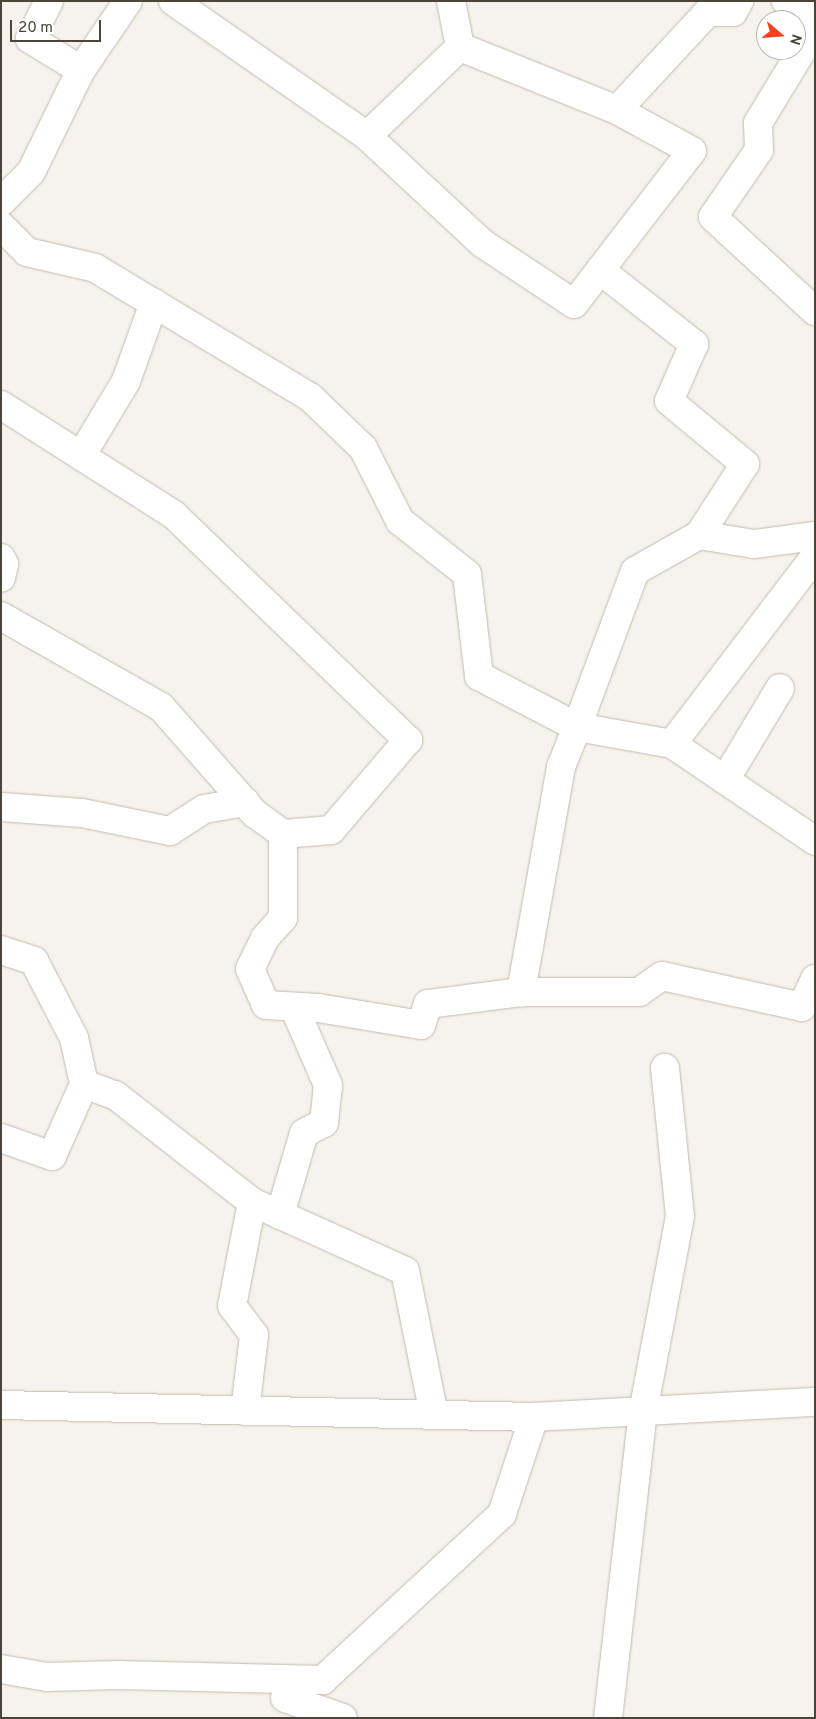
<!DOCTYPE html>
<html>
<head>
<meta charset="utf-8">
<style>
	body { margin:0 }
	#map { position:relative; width:816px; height:1719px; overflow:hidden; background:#f6f3ec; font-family:Overpass,sans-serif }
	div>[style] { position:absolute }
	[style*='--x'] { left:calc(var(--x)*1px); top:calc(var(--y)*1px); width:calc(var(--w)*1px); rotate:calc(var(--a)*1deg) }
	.roads { filter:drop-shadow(0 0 1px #c2bbae) drop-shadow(0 0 1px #c2bbae) }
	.street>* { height:28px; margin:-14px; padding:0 14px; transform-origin:14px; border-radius:14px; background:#fff }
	span { translate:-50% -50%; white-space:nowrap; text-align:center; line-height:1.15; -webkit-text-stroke:4px #fff; paint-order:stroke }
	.frame { position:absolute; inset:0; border:2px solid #4b4439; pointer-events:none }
	.north { position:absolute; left:756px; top:10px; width:50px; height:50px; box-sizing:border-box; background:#fff; border:1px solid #b7b4b0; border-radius:50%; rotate:108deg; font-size:14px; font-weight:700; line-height:20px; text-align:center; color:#4b4439 }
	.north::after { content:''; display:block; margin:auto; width:18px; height:22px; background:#fc3f1d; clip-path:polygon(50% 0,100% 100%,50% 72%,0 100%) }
	.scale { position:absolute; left:10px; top:20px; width:91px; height:22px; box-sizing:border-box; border:2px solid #4b4439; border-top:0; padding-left:6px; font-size:15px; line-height:18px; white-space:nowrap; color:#4b4439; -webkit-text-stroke:4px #fff; paint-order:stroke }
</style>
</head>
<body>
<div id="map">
	<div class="roads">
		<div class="street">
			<div style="--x:173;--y:1;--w:236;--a:34.8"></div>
			<div style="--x:367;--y:136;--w:157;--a:42.9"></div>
			<div style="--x:482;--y:243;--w:110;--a:33.5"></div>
			<div style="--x:574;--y:304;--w:193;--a:-52.4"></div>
			<div style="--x:692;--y:151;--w:85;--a:-151.3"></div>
			<div style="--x:617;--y:110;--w:169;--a:-158.1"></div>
			<div style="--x:460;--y:47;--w:129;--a:136.3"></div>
			<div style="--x:451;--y:1;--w:47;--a:78.9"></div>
			<div style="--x:786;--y:1;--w:35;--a:33"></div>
			<div style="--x:815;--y:29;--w:110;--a:121.2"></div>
			<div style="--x:758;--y:123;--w:27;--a:88"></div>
			<div style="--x:759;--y:150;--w:81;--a:124.5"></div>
			<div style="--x:713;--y:217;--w:139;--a:42.7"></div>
			<div style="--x:81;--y:70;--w:83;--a:-55.7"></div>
			<div style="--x:617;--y:110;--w:134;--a:-47.1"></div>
			<div style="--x:708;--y:12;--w:25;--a:0"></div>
			<div style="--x:733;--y:12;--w:13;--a:-61"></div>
			<div style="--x:1;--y:202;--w:42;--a:-45"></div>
			<div style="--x:31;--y:172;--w:114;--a:-63.9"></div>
			<div style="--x:81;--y:70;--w:60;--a:-148.7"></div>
			<div style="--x:30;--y:39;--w:42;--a:-63.4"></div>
			<div style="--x:1;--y:226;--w:37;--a:45"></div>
			<div style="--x:27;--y:252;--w:70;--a:13.2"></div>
			<div style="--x:95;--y:268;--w:251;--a:31"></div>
			<div style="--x:310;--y:397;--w:74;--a:43.9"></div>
			<div style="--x:363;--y:448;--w:82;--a:63.1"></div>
			<div style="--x:400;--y:521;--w:85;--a:38.3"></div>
			<div style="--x:467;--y:574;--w:103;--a:83.3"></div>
			<div style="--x:479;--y:676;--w:110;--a:27.5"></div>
			<div style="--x:577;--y:727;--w:43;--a:111.8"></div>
			<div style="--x:561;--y:767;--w:229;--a:100.1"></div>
			<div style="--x:521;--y:992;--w:94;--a:172.6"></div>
			<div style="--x:428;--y:1004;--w:22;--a:108"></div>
			<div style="--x:421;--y:1025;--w:104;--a:-170.6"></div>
			<div style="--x:318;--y:1008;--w:52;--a:-176.7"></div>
			<div style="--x:266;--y:1005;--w:39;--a:-114"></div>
			<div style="--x:250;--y:969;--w:34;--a:-64"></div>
			<div style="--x:265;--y:938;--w:27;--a:-48"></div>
			<div style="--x:283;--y:918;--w:84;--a:-90"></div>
			<div style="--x:600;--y:270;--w:120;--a:38.2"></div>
			<div style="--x:694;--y:344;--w:62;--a:113.7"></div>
			<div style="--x:669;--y:401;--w:99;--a:39.7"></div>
			<div style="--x:745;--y:464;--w:85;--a:122.9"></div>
			<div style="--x:1;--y:405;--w:205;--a:32.4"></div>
			<div style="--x:174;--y:515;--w:325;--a:43.9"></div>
			<div style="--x:408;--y:740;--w:118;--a:130.5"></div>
			<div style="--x:331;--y:830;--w:48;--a:175.2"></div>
			<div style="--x:283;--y:834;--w:34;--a:-144"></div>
			<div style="--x:255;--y:814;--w:142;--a:-131.3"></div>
			<div style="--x:161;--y:707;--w:184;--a:-150.4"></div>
			<div style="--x:81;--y:456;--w:87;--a:-59"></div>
			<div style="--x:126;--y:381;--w:83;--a:-70.3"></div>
			<div style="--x:815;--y:536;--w:62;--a:172.5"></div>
			<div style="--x:754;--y:544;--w:56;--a:-170.7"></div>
			<div style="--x:699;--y:535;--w:73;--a:150.6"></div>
			<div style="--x:635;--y:571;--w:166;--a:110.4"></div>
			<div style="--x:577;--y:727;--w:97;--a:10.1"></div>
			<div style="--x:672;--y:744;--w:173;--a:34.1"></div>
			<div style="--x:1;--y:558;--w:7;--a:63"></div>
			<div style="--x:4;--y:564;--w:14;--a:102"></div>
			<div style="--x:672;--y:744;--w:236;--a:-52.7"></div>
			<div style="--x:725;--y:780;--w:107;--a:-59.1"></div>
			<div style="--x:1;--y:807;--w:81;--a:4.2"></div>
			<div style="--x:82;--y:813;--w:90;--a:11.6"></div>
			<div style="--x:170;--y:831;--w:40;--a:-32.9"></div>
			<div style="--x:204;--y:809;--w:42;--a:-9.7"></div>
			<div style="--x:1;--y:950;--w:35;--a:18"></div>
			<div style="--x:34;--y:961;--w:87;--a:62.5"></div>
			<div style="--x:74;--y:1038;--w:47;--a:77.7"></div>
			<div style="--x:84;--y:1084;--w:33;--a:20"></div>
			<div style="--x:115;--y:1095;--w:174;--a:38"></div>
			<div style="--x:252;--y:1202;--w:168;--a:24.3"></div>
			<div style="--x:405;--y:1271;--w:147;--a:78.6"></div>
			<div style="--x:521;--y:992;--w:118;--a:0"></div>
			<div style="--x:639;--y:992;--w:28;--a:-35"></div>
			<div style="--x:662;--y:976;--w:143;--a:12.5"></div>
			<div style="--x:802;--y:1007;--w:31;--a:-65"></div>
			<div style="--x:1;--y:1138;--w:54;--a:19.4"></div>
			<div style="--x:52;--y:1156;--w:79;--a:-66"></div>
			<div style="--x:280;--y:1215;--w:85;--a:-73.7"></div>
			<div style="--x:304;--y:1133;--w:22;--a:-27"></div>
			<div style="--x:324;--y:1123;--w:38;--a:-84"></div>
			<div style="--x:328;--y:1085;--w:85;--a:-113.6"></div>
			<div style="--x:1;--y:1405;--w:533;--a:1.29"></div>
			<div style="--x:534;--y:1417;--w:102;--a:108.3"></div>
			<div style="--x:502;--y:1514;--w:244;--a:137.2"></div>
			<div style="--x:323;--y:1680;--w:205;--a:-178.6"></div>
			<div style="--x:118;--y:1675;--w:71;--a:178.4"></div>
			<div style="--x:47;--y:1677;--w:47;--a:-170.1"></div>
			<div style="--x:245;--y:1411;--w:77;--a:-83.2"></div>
			<div style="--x:254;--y:1335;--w:36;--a:-127"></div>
			<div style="--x:232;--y:1306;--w:106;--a:-79.1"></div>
			<div style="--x:534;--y:1417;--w:281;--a:-3.1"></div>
			<div style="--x:285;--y:1698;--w:61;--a:19"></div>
			<div style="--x:608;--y:1718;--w:308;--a:-83.5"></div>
			<div style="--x:643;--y:1412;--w:199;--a:-79.3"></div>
			<div style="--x:680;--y:1216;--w:149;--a:-95.8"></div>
		</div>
	</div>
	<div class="frame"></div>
	<div class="north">N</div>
	<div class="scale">20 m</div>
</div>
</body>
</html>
